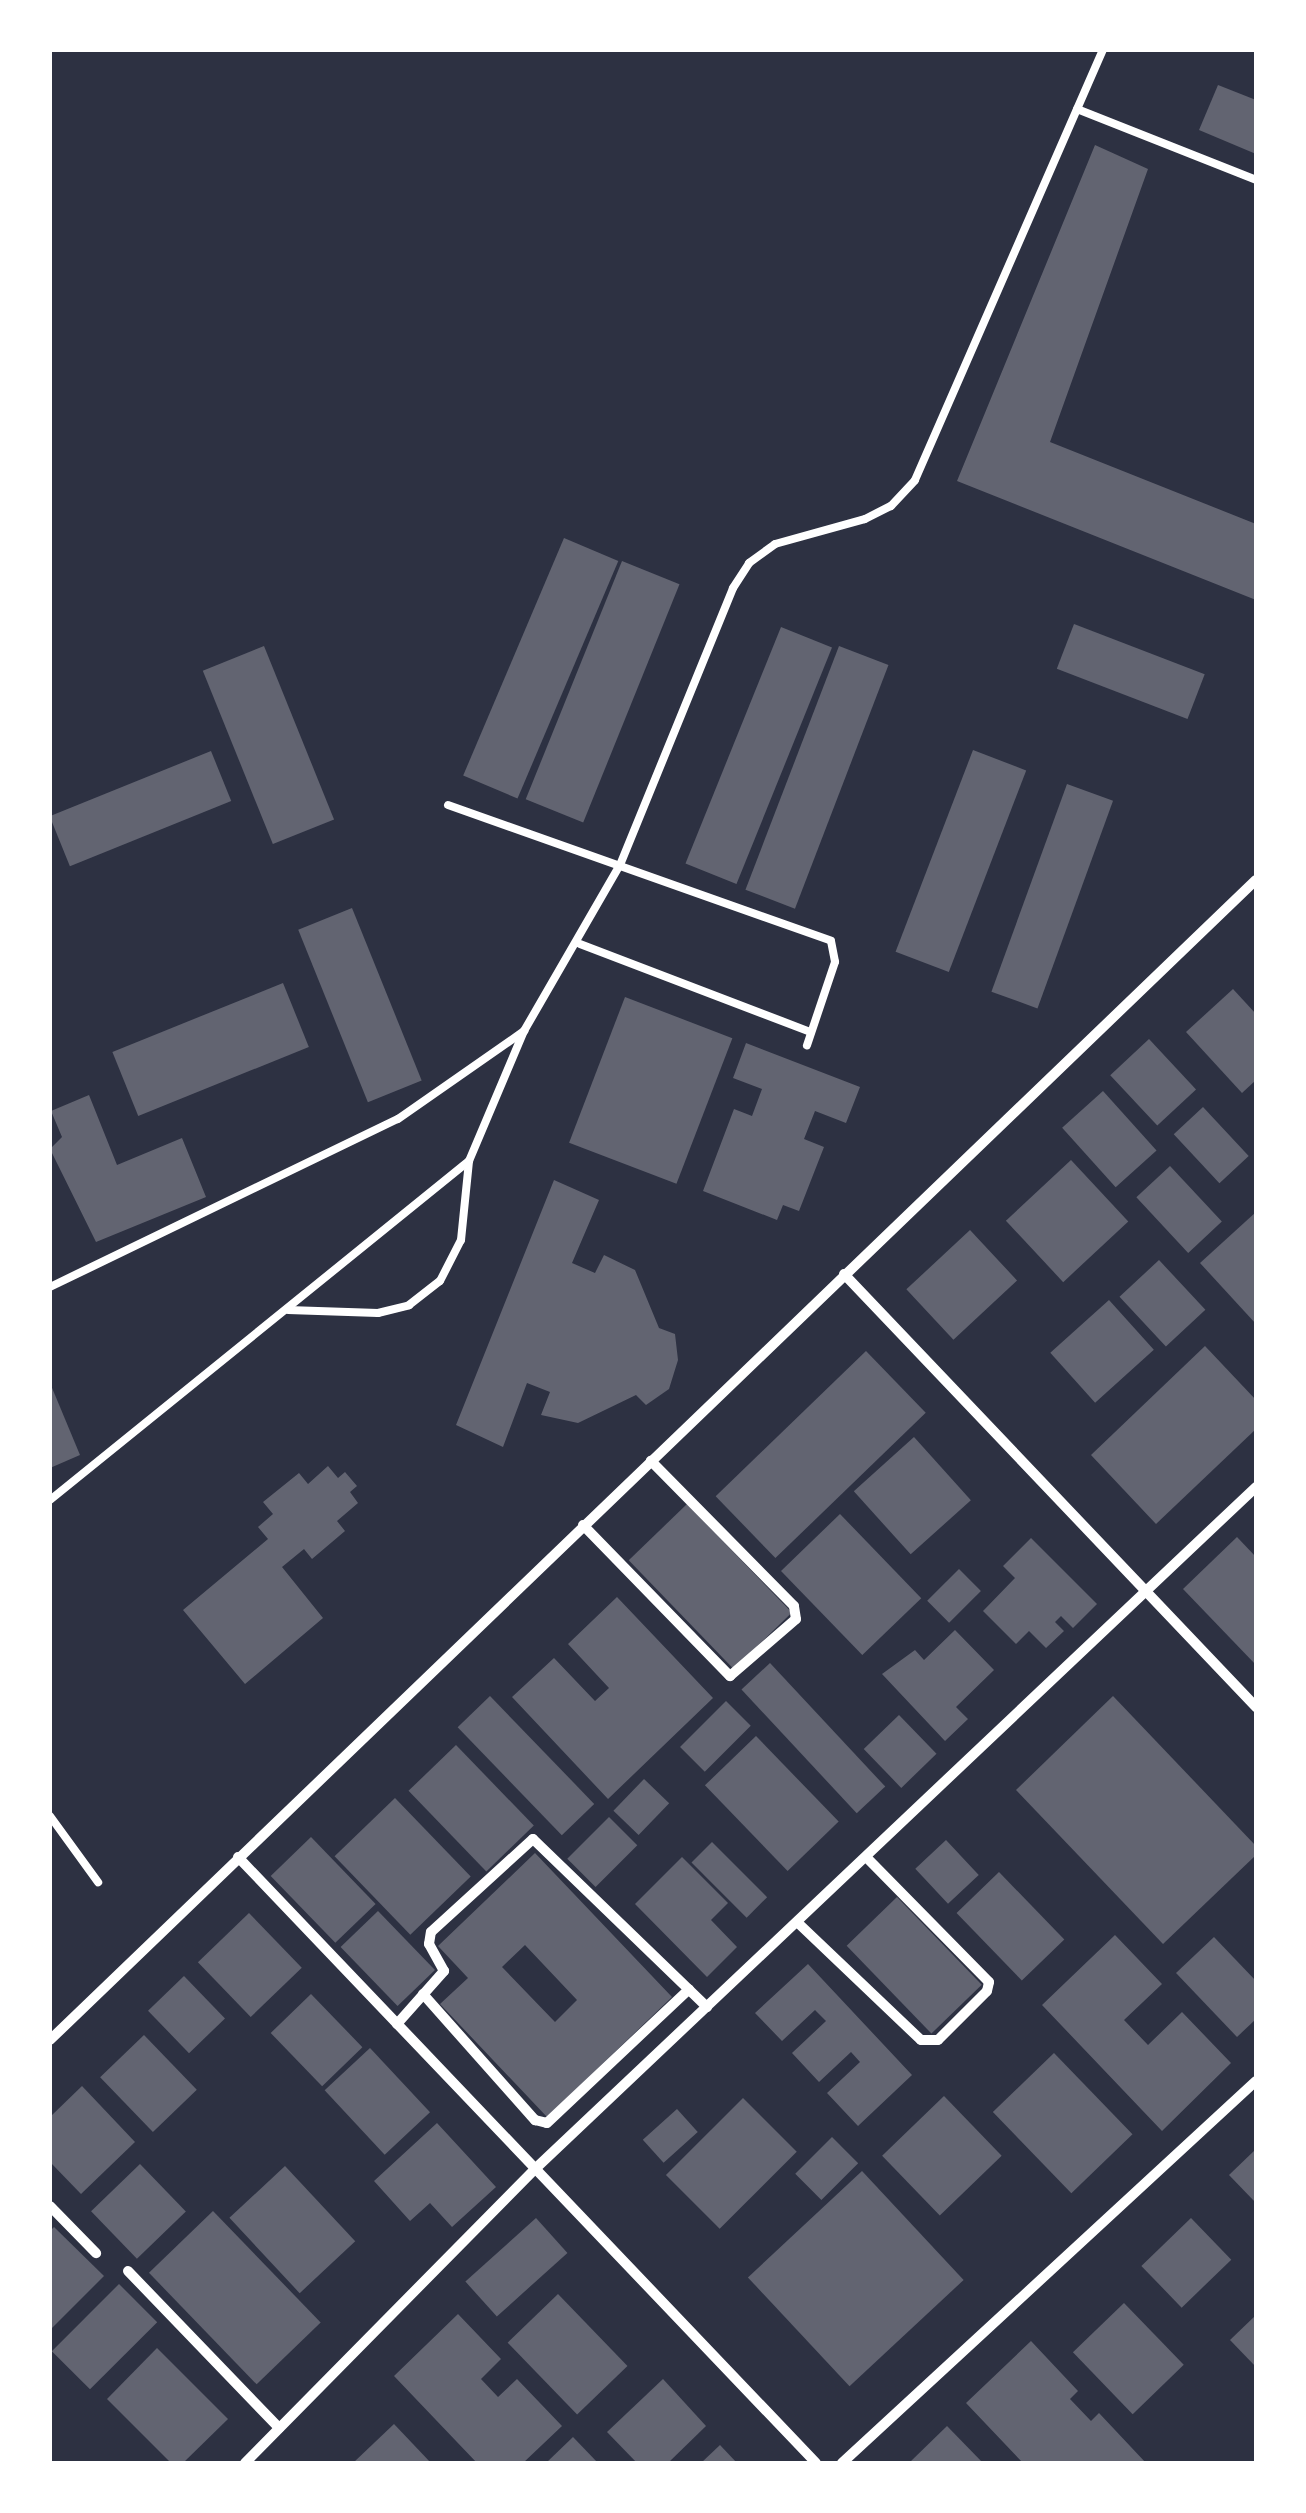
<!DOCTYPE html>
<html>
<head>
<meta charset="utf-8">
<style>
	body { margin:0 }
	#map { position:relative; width:1306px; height:2513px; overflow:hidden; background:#2d3142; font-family:"Sofia Sans Condensed",sans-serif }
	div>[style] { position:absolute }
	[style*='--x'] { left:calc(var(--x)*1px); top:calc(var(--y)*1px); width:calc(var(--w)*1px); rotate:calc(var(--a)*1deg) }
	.building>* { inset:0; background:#626471; transform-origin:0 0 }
	.service>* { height:8px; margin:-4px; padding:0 4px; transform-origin:4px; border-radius:4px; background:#fff }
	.minor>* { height:10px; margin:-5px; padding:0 5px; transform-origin:5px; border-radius:5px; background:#fff }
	span { translate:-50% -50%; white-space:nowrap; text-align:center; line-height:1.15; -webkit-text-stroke:8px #fff; paint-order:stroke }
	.frame { position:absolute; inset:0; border:52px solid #fff; pointer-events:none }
</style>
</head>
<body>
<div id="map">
	<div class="building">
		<div style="clip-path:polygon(1218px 85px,1256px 100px,1256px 154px,1199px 130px)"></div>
		<div style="clip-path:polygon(1095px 145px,1148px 169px,1050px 442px,1256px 524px,1256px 600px,957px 481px)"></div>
		<div style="left:564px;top:538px;width:59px;height:258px;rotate:23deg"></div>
		<div style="left:622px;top:561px;width:62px;height:257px;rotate:22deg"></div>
		<div style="left:1074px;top:624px;width:140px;height:48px;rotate:21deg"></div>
		<div style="left:781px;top:627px;width:55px;height:255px;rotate:22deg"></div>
		<div style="left:264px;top:646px;width:187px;height:66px;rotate:68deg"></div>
		<div style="left:839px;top:646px;width:53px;height:261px;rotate:21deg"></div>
		<div style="left:973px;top:750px;width:57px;height:216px;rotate:21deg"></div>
		<div style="left:211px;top:751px;width:54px;height:174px;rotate:68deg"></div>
		<div style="left:1067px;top:784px;width:49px;height:221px;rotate:20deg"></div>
		<div style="left:352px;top:908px;width:186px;height:58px;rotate:68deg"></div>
		<div style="left:283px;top:983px;width:69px;height:184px;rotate:68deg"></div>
		<div style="clip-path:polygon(1233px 989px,1256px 1014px,1256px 1080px,1242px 1093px,1186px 1032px)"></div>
		<div style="left:625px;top:997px;width:115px;height:156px;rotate:21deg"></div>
		<div style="left:1149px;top:1039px;width:69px;height:53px;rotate:47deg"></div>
		<div style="clip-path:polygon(746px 1043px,860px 1087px,846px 1123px,815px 1111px,804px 1139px,824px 1147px,799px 1211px,783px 1205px,777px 1220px,703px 1191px,734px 1109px,752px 1116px,762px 1089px,733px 1078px)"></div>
		<div style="left:1103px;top:1091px;width:80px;height:55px;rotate:48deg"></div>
		<div style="clip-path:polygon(89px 1095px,117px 1165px,182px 1138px,206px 1197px,96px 1242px,50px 1149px,62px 1137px,51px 1111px)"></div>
		<div style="left:1203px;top:1107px;width:67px;height:40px;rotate:47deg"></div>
		<div style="left:1071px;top:1160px;width:84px;height:89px;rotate:47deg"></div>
		<div style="left:1170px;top:1166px;width:76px;height:46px;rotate:47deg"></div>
		<div style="clip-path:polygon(554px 1180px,599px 1200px,572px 1263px,595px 1273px,604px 1255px,635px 1270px,659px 1328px,675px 1334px,678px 1360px,669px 1389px,646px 1405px,636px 1395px,578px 1423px,541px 1415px,550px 1392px,527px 1383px,503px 1447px,456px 1425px)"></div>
		<div style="clip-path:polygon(1256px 1212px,1256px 1324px,1200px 1263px)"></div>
		<div style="left:970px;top:1230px;width:69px;height:87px;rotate:47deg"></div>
		<div style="left:1159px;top:1260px;width:68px;height:54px;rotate:47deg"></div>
		<div style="left:1109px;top:1300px;width:67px;height:79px;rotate:48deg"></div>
		<div style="clip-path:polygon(1205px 1346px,1256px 1400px,1256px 1429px,1156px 1524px,1091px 1455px)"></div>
		<div style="left:866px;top:1351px;width:86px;height:209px;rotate:46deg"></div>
		<div style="clip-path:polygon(50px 1383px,80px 1455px,50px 1468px)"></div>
		<div style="left:914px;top:1437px;width:85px;height:81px;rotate:48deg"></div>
		<div style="clip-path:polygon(328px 1466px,338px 1478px,345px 1472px,357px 1486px,350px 1492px,358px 1503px,337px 1521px,345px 1531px,312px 1559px,304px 1549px,282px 1567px,323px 1618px,245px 1684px,183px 1610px,268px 1539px,258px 1527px,273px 1514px,263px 1502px,299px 1473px,308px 1484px)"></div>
		<div style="left:687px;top:1504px;width:151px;height:81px;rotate:46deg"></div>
		<div style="left:840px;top:1514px;width:117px;height:82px;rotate:46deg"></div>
		<div style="clip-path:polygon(1237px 1537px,1256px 1557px,1256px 1665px,1183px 1589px)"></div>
		<div style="clip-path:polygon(1031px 1538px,1097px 1604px,1073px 1628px,1061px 1616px,1055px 1622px,1064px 1631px,1046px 1648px,1029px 1631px,1016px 1644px,983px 1611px,1015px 1578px,1003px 1566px)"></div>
		<div style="left:959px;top:1569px;width:31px;height:45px;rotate:45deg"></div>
		<div style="clip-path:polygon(617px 1597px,713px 1698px,608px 1799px,512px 1697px,554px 1658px,595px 1701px,609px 1688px,568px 1644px)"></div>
		<div style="clip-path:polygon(955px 1630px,994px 1670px,956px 1707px,968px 1719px,945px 1741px,882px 1674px,915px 1650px,924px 1660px)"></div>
		<div style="left:770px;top:1663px;width:169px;height:39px;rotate:47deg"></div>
		<div style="left:490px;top:1696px;width:150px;height:45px;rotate:46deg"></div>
		<div style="clip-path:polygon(1113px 1696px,1256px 1846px,1256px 1855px,1163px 1944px,1016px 1790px)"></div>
		<div style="left:726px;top:1701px;width:35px;height:65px;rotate:45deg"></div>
		<div style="left:899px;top:1715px;width:54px;height:49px;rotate:46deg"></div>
		<div style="left:756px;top:1736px;width:119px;height:71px;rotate:46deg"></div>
		<div style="left:456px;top:1745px;width:112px;height:66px;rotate:46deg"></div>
		<div style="left:644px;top:1779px;width:35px;height:44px;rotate:44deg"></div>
		<div style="left:395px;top:1798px;width:109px;height:84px;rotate:46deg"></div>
		<div style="left:609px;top:1817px;width:40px;height:59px;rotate:45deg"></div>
		<div style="left:311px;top:1837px;width:93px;height:56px;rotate:46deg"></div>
		<div style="left:946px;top:1840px;width:48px;height:42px;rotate:47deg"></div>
		<div style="left:712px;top:1842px;width:78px;height:29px;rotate:45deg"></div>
		<div style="clip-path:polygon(evenodd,535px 1853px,672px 1997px,547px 2117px,440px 2004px,468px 1978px,438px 1946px,535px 1853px,525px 1945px,577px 2000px,555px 2022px,502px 1967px,525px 1945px)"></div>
		<div style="clip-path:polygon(682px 1857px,728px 1903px,711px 1920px,737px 1947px,707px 1977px,635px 1904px)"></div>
		<div style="left:999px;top:1872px;width:94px;height:59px;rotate:46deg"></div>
		<div style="left:897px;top:1897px;width:122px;height:70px;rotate:46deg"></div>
		<div style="left:378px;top:1911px;width:82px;height:52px;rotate:46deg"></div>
		<div style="left:249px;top:1913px;width:76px;height:71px;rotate:46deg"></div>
		<div style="clip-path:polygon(1115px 1935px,1162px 1984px,1124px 2020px,1148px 2045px,1182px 2012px,1231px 2063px,1162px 2131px,1042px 2005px)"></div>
		<div style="clip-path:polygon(1214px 1937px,1256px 1981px,1256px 2019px,1237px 2037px,1176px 1973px)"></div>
		<div style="clip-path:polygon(808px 1964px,912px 2075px,858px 2126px,827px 2093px,860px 2062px,851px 2052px,819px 2082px,792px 2053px,826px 2021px,815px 2010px,782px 2041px,755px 2013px)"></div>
		<div style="left:184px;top:1976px;width:59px;height:50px;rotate:46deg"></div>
		<div style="left:311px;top:1994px;width:74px;height:56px;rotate:46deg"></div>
		<div style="left:144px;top:2035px;width:76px;height:61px;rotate:46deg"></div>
		<div style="left:370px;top:2048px;width:88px;height:62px;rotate:47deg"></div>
		<div style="left:1054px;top:2053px;width:113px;height:85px;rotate:46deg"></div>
		<div style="clip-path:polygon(82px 2086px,135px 2142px,81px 2194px,50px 2162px,50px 2117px)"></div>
		<div style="left:944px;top:2096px;width:83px;height:86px;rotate:46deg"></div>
		<div style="left:743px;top:2098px;width:76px;height:109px;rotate:45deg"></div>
		<div style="left:677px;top:2109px;width:31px;height:46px;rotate:48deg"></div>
		<div style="clip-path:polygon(437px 2123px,496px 2187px,452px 2227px,430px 2203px,410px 2221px,374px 2181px)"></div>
		<div style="left:832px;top:2137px;width:37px;height:52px;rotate:45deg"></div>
		<div style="clip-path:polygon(1256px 2149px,1256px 2203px,1229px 2175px)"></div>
		<div style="left:140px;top:2164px;width:66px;height:68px;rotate:46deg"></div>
		<div style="left:285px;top:2166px;width:103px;height:76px;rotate:47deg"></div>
		<div style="left:862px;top:2171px;width:149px;height:156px;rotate:47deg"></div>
		<div style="left:213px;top:2211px;width:155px;height:89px;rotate:46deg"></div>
		<div style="left:536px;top:2218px;width:47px;height:95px;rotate:48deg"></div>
		<div style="left:1191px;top:2218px;width:58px;height:69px;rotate:46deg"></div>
		<div style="clip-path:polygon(54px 2227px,104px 2276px,50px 2330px,50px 2231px)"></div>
		<div style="left:119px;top:2284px;width:54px;height:95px;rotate:45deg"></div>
		<div style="left:558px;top:2294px;width:100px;height:70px;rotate:46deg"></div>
		<div style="left:1124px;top:2303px;width:86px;height:71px;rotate:46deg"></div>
		<div style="clip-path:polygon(458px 2314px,501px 2359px,481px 2379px,498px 2397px,517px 2379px,562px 2426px,523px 2463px,477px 2463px,394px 2376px)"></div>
		<div style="clip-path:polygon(1256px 2315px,1256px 2367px,1230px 2340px)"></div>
		<div style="clip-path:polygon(1031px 2341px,1078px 2391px,1070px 2399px,1091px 2421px,1099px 2413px,1146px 2463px,1023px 2463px,966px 2403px)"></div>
		<div style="clip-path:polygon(157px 2348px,228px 2419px,183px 2463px,171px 2463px,107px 2399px)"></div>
		<div style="clip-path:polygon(663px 2379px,706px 2426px,668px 2463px,637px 2463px,607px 2432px)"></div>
		<div style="clip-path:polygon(394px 2424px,431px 2463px,353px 2463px)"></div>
		<div style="clip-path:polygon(947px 2426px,983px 2463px,909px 2463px)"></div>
		<div style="clip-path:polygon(573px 2437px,598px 2463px,546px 2463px)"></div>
		<div style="clip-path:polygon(720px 2445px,737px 2463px,701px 2463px)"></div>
	</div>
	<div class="service">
		<div style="--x:1077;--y:109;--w:193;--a:21.6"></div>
		<div style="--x:448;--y:805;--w:406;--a:19.5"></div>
		<div style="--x:831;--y:941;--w:21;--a:79"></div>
		<div style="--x:835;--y:962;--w:88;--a:108.6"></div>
		<div style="--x:580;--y:944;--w:247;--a:20.9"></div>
		<div style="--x:50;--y:1287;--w:386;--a:-25.8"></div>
		<div style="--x:398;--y:1119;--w:154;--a:-34.9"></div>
		<div style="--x:288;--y:1310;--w:90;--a:1.9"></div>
		<div style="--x:378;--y:1313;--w:32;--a:-14"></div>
		<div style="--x:409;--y:1305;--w:39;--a:-38"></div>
		<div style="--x:440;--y:1281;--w:46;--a:-62.9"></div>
		<div style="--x:461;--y:1240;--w:79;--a:-84.2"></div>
		<div style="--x:50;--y:1500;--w:539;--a:-38.98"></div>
		<div style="--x:469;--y:1161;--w:141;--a:-67.1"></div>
		<div style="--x:524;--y:1031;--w:192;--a:-60"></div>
		<div style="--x:620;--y:865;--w:299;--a:-67.8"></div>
		<div style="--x:733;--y:588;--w:30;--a:-57"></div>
		<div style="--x:749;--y:563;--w:32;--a:-36"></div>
		<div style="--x:775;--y:544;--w:93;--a:-15.5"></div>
		<div style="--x:865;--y:519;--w:29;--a:-27"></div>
		<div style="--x:891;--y:506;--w:35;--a:-47"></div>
		<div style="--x:915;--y:480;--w:469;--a:-66.4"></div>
		<div style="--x:50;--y:1816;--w:82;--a:54"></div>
	</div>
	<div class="minor">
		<div style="--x:844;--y:1274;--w:598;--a:46.42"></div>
		<div style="--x:583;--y:1525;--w:211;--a:45.8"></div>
		<div style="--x:730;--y:1676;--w:87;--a:-40.8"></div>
		<div style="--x:796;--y:1619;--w:13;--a:-99"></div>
		<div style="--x:794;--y:1606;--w:204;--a:-134.6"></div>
		<div style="--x:238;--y:1857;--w:837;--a:46.35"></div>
		<div style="--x:797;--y:1922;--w:171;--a:43.6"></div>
		<div style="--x:921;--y:2040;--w:17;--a:0"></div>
		<div style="--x:938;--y:2040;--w:69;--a:-45"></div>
		<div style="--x:987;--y:1991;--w:9;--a:-77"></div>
		<div style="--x:989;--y:1982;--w:175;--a:-134.5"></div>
		<div style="--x:423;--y:1994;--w:169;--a:48.4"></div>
		<div style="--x:535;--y:2120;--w:12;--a:14"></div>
		<div style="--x:547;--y:2123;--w:195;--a:-43.3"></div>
		<div style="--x:397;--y:2024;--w:71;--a:-48.4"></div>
		<div style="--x:444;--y:1971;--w:31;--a:-119"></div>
		<div style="--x:429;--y:1944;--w:12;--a:-81"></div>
		<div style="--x:431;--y:1932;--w:138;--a:-42.4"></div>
		<div style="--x:533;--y:1839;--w:242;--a:44"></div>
		<div style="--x:50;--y:2040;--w:1673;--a:-43.89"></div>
		<div style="--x:50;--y:2206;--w:66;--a:45.6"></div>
		<div style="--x:128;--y:2271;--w:218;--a:46.1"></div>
		<div style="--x:245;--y:2463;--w:413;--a:-45.4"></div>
		<div style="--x:535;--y:2169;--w:992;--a:-43.41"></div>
		<div style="--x:842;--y:2463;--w:563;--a:-42.7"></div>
	</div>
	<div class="frame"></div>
</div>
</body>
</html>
